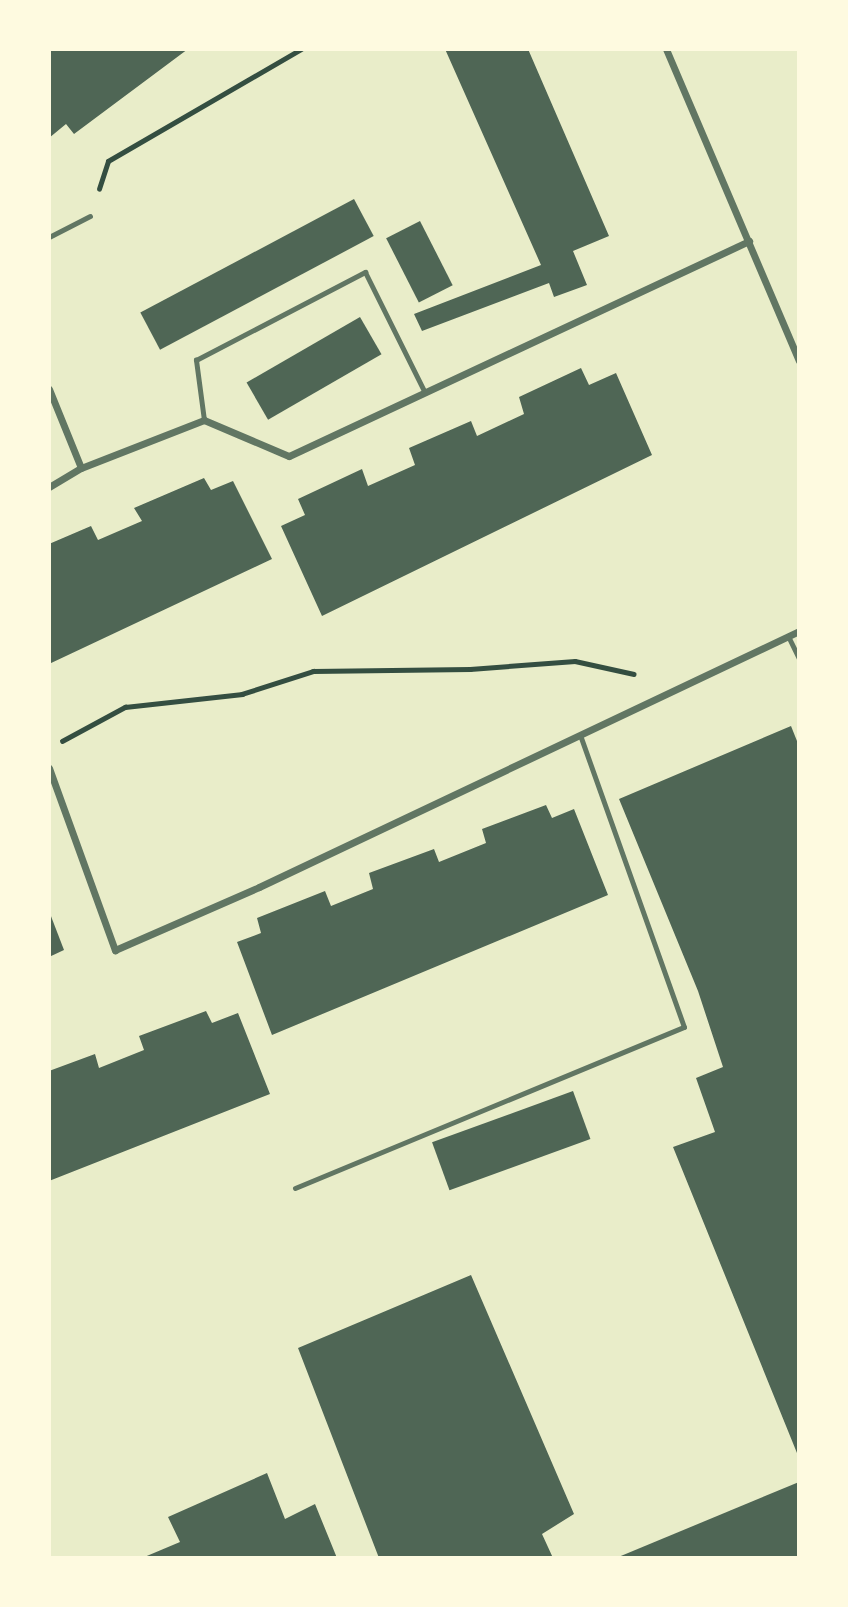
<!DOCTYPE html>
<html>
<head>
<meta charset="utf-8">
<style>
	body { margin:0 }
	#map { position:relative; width:848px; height:1607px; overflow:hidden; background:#e9edc9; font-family:"Golos Text",sans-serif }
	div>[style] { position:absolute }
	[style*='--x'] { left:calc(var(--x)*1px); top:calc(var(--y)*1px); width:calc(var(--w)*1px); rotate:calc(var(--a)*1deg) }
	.building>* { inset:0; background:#4f6655; transform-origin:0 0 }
	.path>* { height:4.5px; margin:-2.25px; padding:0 2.25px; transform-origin:2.25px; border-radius:2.25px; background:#344e41 }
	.service>* { height:5px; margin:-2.5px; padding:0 2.5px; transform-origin:2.5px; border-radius:2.5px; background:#617663 }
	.minor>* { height:7px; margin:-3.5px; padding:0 3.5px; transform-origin:3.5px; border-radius:3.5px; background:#617663 }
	span { translate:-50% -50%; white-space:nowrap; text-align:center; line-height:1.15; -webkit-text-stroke:7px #fefae0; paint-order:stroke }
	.frame { position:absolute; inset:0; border:51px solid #fefae0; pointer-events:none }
</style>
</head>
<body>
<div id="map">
	<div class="building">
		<div style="clip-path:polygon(49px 49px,188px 49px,74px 134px,66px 124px,49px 138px)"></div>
		<div style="clip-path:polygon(445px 49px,528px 49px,609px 236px,573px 251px,587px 285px,554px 297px,549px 283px,422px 331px,414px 314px,541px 265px)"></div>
		<div style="left:354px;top:199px;width:42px;height:242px;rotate:62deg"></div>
		<div style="left:420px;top:221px;width:72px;height:38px;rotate:63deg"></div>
		<div style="left:360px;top:317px;width:43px;height:131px;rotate:60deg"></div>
		<div style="clip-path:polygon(581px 368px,589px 385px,616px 373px,652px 455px,322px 616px,281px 526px,305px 515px,298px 499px,362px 469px,368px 486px,415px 465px,409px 448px,471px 421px,477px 436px,524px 414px,519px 397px)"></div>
		<div style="clip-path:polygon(204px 478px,211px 490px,233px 481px,272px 559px,49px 664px,49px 544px,91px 526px,98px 540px,142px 521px,134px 508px)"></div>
		<div style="clip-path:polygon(791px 726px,799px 746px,799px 1458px,673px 1147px,715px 1132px,696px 1078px,723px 1067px,698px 991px,619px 799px)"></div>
		<div style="clip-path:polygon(546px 805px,552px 818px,574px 809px,608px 895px,272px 1035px,237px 942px,261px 933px,257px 918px,325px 891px,331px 906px,373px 889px,369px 873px,434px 849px,439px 862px,486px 843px,482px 829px)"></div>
		<div style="clip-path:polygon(49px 911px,64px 950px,49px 957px)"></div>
		<div style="clip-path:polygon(206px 1011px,212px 1023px,238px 1013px,270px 1094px,49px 1181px,49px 1071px,95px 1054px,99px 1068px,144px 1050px,139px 1036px)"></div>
		<div style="left:573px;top:1091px;width:51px;height:150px;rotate:70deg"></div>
		<div style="clip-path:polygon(471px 1275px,574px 1514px,542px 1534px,553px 1558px,379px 1558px,298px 1348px)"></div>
		<div style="clip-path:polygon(267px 1473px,285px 1519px,315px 1504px,337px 1558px,142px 1558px,180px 1542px,168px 1517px)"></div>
		<div style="clip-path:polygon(799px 1482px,799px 1558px,616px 1558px)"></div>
	</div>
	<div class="path">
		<div style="--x:99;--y:189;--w:29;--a:-72"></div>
		<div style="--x:108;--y:161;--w:223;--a:-30.1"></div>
		<div style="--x:62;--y:741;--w:72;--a:-28.4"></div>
		<div style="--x:125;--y:707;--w:118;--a:-6.3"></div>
		<div style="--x:242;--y:694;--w:75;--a:-17.9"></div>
		<div style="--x:313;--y:671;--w:157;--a:-0.7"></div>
		<div style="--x:470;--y:669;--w:105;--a:-4.4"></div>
		<div style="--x:575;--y:661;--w:60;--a:12.4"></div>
	</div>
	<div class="service">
		<div style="--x:49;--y:237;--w:46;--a:-27.1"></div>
		<div style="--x:204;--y:420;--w:61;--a:-97.6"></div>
		<div style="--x:196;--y:360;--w:191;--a:-27.5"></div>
		<div style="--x:365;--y:272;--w:135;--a:63.6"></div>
		<div style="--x:788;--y:636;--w:25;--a:64"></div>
		<div style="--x:295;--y:1188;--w:421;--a:-22.5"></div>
		<div style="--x:684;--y:1027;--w:310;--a:-109.6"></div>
	</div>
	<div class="minor">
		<div style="--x:666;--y:49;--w:339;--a:66.9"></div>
		<div style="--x:49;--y:389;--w:85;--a:67.9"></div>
		<div style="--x:49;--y:487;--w:37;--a:-31"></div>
		<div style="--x:81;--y:468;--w:132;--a:-21.3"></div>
		<div style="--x:204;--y:420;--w:92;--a:23"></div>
		<div style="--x:289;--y:456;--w:508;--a:-25.05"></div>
		<div style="--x:49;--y:768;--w:194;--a:70.1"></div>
		<div style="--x:115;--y:950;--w:157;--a:-23.6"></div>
		<div style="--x:259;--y:887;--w:598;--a:-25.36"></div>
	</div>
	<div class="frame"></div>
</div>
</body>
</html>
